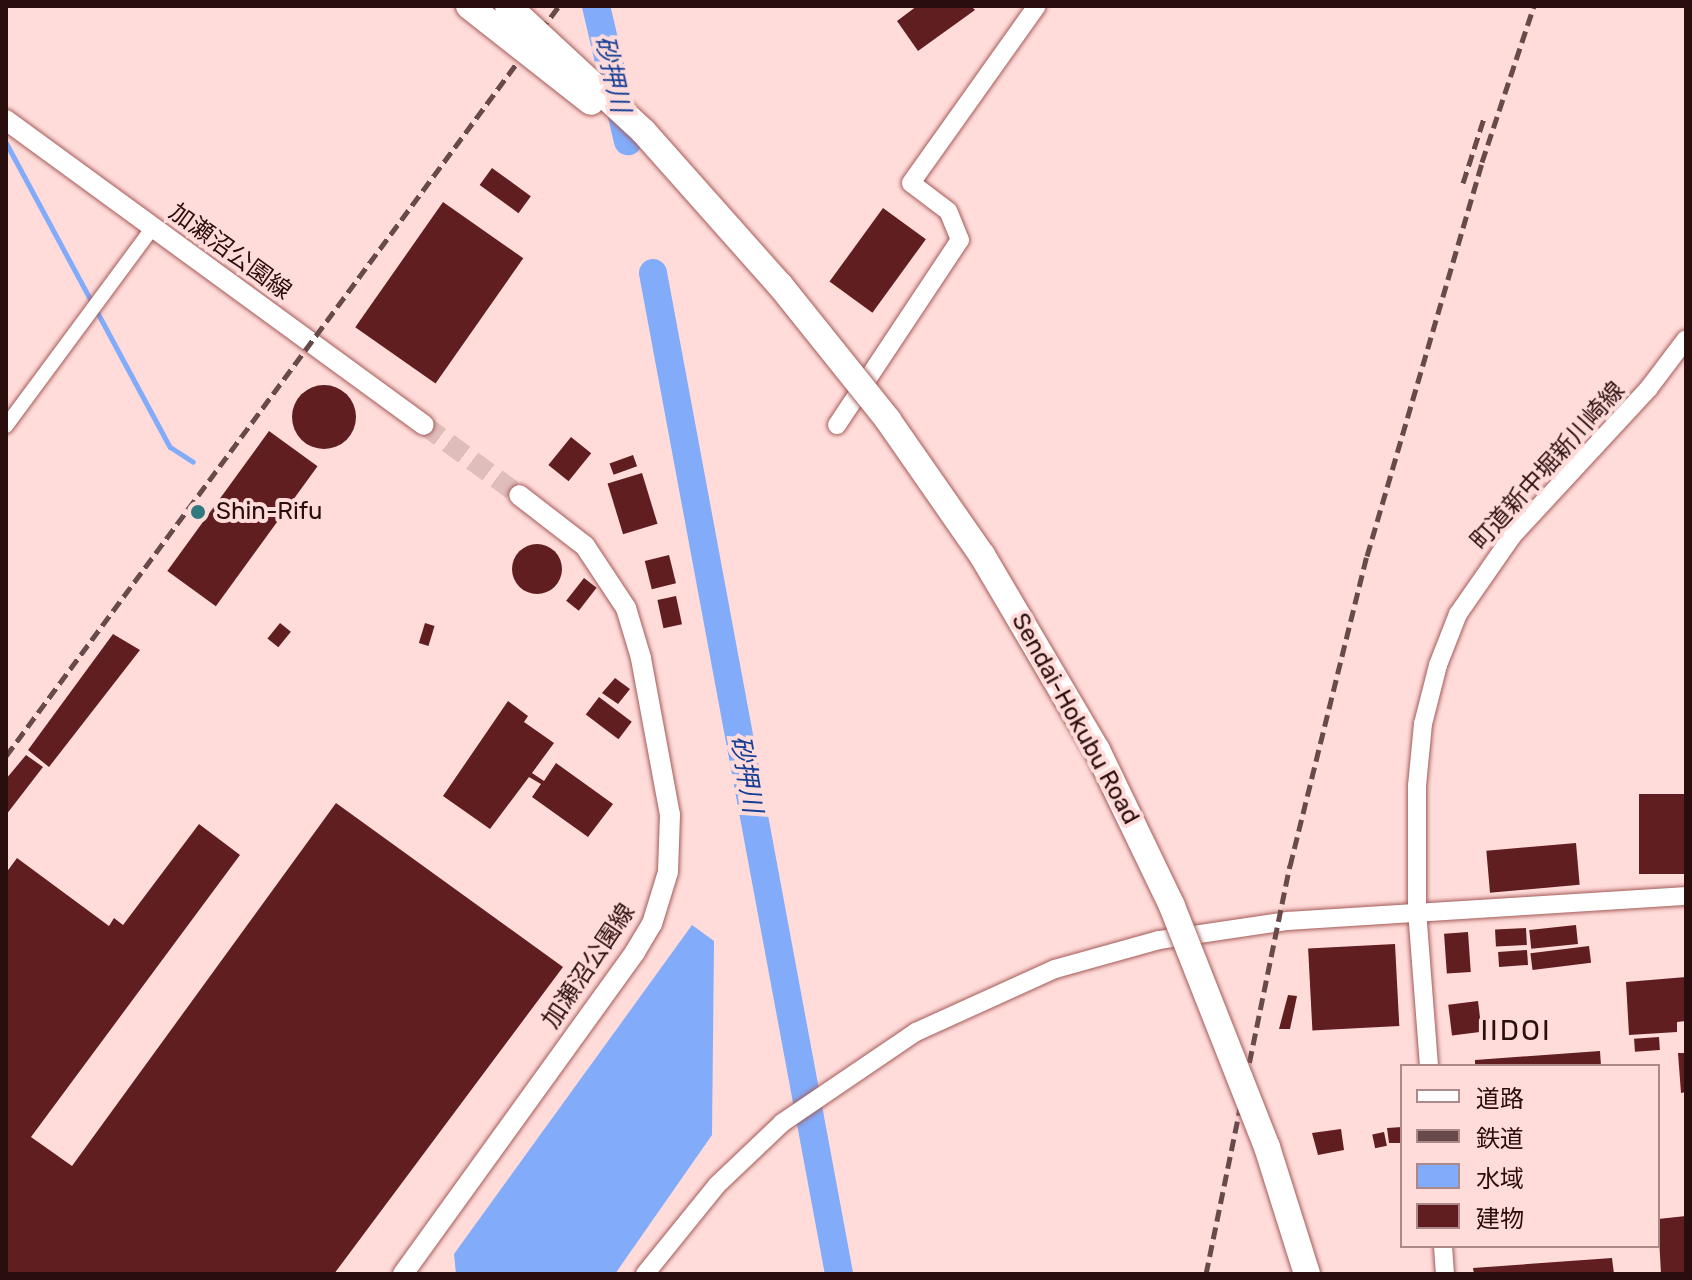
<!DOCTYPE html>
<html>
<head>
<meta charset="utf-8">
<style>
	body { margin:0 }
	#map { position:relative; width:1692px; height:1280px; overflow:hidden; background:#ffdcda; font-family:Rubik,"Noto Sans JP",sans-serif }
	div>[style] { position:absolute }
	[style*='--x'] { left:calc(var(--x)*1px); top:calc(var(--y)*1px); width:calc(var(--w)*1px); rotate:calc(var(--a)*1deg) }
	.water>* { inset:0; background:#82abf9 }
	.stream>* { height:5px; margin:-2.5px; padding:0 2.5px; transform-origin:2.5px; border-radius:2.5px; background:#82abf9 }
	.river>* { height:28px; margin:-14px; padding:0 14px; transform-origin:14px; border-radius:14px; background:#82abf9 }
	.building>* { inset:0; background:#601e20; transform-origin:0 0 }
	.round { border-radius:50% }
	.secondary-tunnel>* { height:20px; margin-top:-10px; transform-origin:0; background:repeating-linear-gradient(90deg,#dfbdbb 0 20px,transparent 0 30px) }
	.roads { filter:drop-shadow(0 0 2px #a45b58) drop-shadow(0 0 2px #a45b58) }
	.minor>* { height:14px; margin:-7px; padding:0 7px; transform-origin:7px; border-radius:7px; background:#fff }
	.tertiary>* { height:18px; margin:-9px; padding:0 9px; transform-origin:9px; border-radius:9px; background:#fff }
	.secondary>* { height:20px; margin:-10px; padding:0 10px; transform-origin:10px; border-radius:10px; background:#fff }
	.rail>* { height:5px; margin-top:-2.5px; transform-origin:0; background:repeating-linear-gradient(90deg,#694a4a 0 12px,transparent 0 18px) }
	.bridges { filter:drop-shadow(0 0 2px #a45b58) drop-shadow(0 0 2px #a45b58) }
	.motorway-bridge>* { height:26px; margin:-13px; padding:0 13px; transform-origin:13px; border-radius:13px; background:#fff }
	.dots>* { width:22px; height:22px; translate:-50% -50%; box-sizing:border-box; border:4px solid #ffdcda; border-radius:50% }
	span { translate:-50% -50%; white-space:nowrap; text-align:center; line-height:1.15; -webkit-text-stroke:8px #ffdcda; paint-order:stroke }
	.street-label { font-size:24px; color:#2a0d0d }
	.poi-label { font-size:24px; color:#2a0d0d }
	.left { translate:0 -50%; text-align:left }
	.water-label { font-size:26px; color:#143e96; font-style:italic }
	.quarter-label { font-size:28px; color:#2a0d0d; letter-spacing:2px }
	.frame { position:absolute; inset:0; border:8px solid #2a0d0d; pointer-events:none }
	.legend { position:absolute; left:1400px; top:1064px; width:260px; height:184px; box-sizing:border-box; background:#ffdcda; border:2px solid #aa8988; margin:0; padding:10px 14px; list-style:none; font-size:24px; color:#2a0d0d }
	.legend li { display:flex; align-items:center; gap:16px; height:40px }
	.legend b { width:40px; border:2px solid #aa8988 }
</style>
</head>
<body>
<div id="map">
	<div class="water">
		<div style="clip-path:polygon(692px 925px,714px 941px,712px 1135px,615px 1274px,456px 1274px,454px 1254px)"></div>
	</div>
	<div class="stream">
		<div style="--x:6;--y:143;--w:345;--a:61.7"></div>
		<div style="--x:170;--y:447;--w:27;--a:33"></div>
	</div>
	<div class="river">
		<div style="--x:596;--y:6;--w:139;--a:76.7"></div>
		<div style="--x:653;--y:273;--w:1018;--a:79.47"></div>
	</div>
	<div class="building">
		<div style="clip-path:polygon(917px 6px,971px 6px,975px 10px,918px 51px,897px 21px)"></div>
		<div style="left:492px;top:168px;width:48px;height:21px;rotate:36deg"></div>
		<div style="left:443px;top:202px;width:98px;height:153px;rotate:35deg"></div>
		<div style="left:883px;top:208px;width:53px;height:91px;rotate:36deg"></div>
		<div class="round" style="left:292px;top:385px;width:64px;height:64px"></div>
		<div style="left:269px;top:431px;width:60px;height:173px;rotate:36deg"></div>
		<div style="left:571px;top:437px;width:26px;height:36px;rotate:39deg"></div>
		<div style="left:633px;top:455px;width:12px;height:25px;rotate:70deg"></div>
		<div style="left:642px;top:473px;width:53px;height:36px;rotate:73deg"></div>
		<div class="round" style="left:512px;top:544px;width:50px;height:50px"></div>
		<div style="left:669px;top:555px;width:29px;height:25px;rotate:76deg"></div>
		<div style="left:584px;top:578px;width:16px;height:29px;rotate:38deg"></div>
		<div style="left:676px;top:596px;width:29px;height:19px;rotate:78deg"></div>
		<div style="left:280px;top:623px;width:14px;height:20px;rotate:39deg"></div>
		<div style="left:425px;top:623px;width:10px;height:21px;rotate:17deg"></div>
		<div style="clip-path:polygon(113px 634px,140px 650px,49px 767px,28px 750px)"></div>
		<div style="clip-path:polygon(615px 678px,630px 689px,618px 704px,602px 693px)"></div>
		<div style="left:599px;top:697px;width:41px;height:22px;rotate:37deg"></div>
		<div style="clip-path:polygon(508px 701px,528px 716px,524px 722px,554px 743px,532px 773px,544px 781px,556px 763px,613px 804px,588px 837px,532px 797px,541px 784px,529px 777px,490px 829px,443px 796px)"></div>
		<div style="clip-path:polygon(26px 755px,43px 767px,6px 815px,6px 779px)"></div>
		<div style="left:1686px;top:794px;width:80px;height:47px;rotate:90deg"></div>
		<div style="clip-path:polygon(336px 803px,563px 967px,334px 1274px,6px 1274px,6px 873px,17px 858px,109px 926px,114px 918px,123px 925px,199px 824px,240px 855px,31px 1137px,72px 1166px)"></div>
		<div style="left:1576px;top:843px;width:42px;height:90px;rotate:85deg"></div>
		<div style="left:1576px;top:925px;width:19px;height:47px;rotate:84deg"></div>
		<div style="left:1526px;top:928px;width:17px;height:31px;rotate:87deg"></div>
		<div style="left:1468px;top:932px;width:40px;height:24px;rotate:86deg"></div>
		<div style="left:1395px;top:944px;width:82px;height:87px;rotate:87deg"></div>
		<div style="left:1589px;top:946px;width:17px;height:59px;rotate:83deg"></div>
		<div style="left:1527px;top:950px;width:15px;height:29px;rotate:86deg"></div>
		<div style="clip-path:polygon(1686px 977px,1686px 1021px,1677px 1022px,1677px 1032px,1629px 1035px,1626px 982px)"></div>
		<div style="clip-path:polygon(1288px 995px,1297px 996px,1290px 1029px,1279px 1029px)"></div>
		<div style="left:1478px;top:1001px;width:31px;height:30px;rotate:83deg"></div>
		<div style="left:1659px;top:1037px;width:13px;height:25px;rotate:86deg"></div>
		<div style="clip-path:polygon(1600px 1051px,1601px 1066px,1475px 1066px,1475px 1060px)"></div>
		<div style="clip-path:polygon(1678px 1053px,1686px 1053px,1686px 1092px,1681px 1093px)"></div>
		<div style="clip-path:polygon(1402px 1127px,1402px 1143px,1389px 1143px,1387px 1128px)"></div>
		<div style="clip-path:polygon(1341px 1129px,1344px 1150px,1318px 1155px,1312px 1133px)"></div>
		<div style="left:1384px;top:1132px;width:14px;height:12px;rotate:78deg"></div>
		<div style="clip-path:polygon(1686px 1216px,1686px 1274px,1661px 1274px,1658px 1219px)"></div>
		<div style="clip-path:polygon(1612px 1258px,1614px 1274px,1474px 1274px,1473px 1268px)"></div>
	</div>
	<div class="secondary-tunnel">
		<div style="--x:424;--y:425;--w:118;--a:36.4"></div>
	</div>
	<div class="roads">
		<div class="minor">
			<div style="--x:6;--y:426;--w:247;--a:-53.5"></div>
		</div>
		<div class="tertiary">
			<div style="--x:837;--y:425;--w:222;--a:-56.4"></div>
			<div style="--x:960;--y:240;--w:31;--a:-112"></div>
			<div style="--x:948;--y:211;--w:46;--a:-142.9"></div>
			<div style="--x:911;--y:183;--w:217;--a:-54.6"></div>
			<div style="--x:1429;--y:1066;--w:155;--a:-94.4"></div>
			<div style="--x:1417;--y:911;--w:125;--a:-90"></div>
			<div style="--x:1417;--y:786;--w:62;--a:-84.5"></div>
			<div style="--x:1423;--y:724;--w:61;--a:-75.7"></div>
			<div style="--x:1438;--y:665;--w:55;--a:-68.6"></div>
			<div style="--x:1458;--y:614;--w:96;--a:-55.2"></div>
			<div style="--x:1513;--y:535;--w:200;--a:-47.2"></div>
			<div style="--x:1649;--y:388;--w:61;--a:-52.9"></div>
			<div style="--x:1443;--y:1246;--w:28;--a:86"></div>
			<div style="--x:645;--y:1274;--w:114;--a:-51"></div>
			<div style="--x:717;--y:1185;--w:90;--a:-43.6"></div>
			<div style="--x:782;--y:1123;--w:162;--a:-34.2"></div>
			<div style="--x:916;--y:1032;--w:153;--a:-24.4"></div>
			<div style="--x:1055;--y:969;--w:108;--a:-15.6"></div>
			<div style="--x:1159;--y:940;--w:130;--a:-8.4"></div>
			<div style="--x:1288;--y:921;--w:399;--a:-3.6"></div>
		</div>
		<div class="secondary">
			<div style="--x:6;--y:120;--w:517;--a:36.12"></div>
			<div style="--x:403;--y:1274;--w:397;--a:-54.2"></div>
			<div style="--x:635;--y:952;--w:33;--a:-59"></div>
			<div style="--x:652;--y:924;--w:54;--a:-72.9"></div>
			<div style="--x:668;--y:872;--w:57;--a:-88"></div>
			<div style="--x:670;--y:815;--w:160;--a:-100.5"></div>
			<div style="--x:641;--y:658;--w:52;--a:-106.7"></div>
			<div style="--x:626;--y:608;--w:74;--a:-123.5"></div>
			<div style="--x:585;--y:546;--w:83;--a:-142.3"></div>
		</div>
	</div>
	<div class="rail">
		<div style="--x:1463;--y:183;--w:71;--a:-72.1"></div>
		<div style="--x:6;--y:756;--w:932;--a:-53.6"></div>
		<div style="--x:1206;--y:1274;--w:417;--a:-78.4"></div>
		<div style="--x:1290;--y:866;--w:319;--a:-76.1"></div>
		<div style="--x:1367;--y:556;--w:410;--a:-73.7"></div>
		<div style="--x:1482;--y:162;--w:164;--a:-71.6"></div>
	</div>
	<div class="bridges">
		<div class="motorway-bridge">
			<div style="--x:469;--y:6;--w:155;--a:38.2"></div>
			<div style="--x:508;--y:6;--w:185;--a:42.8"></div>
			<div style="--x:644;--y:132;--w:205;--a:48.4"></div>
			<div style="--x:780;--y:285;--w:173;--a:51.3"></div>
			<div style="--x:888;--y:420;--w:165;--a:55.2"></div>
			<div style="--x:982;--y:555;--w:226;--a:59.5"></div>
			<div style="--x:1097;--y:750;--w:173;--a:64.3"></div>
			<div style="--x:1172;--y:906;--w:259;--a:68.5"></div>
			<div style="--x:1267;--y:1147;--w:133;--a:72.5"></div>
		</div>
	</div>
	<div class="dots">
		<div style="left:198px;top:512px;background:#30797f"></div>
	</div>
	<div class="street-label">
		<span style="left:230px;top:252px;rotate:36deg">加瀬沼公園線</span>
		<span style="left:1548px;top:466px;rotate:-48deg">町道新中堀新川崎線</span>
		<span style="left:1075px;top:719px;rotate:61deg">Sendai-Hokubu Road</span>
		<span style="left:589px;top:966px;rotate:-56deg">加瀬沼公園線</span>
	</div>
	<div class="poi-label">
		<span class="left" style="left:216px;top:512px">Shin-Rifu</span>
	</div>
	<div class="water-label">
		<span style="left:612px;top:74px;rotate:77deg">砂押川</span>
		<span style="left:746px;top:774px;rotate:80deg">砂押川</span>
	</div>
	<div class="quarter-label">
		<span style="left:1516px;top:1031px">IIDOI</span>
	</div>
	<div class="frame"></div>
	<ul class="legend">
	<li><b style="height:10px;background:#fff"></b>道路</li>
	<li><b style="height:10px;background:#694a4a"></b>鉄道</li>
	<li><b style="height:22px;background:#82abf9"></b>水域</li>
	<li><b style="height:22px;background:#601e20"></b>建物</li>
	</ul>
</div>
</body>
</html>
